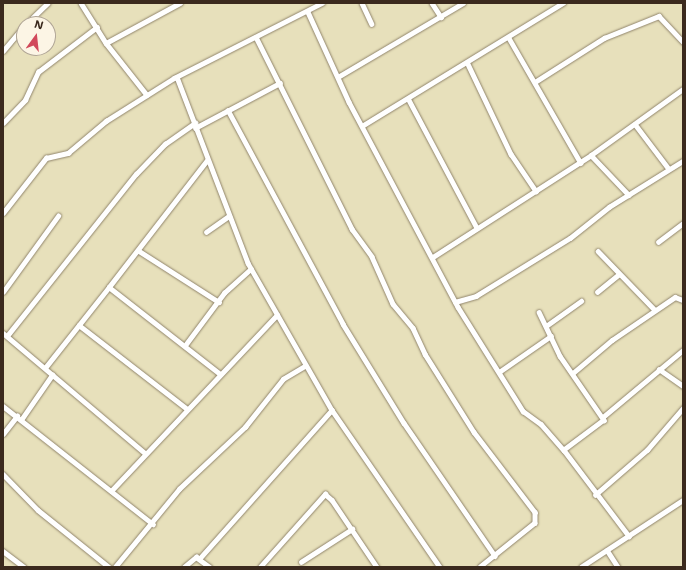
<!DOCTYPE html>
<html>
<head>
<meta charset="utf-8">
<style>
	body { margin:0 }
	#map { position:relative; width:686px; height:570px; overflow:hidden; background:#e7e0bb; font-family:"Shantell Sans",sans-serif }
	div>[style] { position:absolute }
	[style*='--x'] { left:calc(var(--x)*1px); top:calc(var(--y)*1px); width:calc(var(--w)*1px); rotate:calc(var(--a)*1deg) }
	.roads { filter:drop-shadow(0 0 1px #91856c) drop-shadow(0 0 1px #91856c) }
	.minor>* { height:4.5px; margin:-2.25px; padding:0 2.25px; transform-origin:2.25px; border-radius:2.25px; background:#fff }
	span { translate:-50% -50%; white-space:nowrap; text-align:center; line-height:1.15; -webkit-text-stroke:3.5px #fcf5e5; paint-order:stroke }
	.frame { position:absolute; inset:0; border:4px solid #3b2a1e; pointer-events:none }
	.north { position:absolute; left:16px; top:16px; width:40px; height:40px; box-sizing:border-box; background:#fcf5e5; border:1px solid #afa495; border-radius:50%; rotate:15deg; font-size:11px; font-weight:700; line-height:16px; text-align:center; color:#3b2a1e }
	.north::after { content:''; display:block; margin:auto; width:14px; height:18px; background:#d1495b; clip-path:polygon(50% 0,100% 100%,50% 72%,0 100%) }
</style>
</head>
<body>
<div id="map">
	<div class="roads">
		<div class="minor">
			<div style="--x:81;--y:3;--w:47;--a:58"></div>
			<div style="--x:106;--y:43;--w:66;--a:51.7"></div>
			<div style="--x:362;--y:3;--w:23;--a:65"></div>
			<div style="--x:432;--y:3;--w:17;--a:57"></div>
			<div style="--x:308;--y:12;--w:99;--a:65.5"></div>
			<div style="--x:349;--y:102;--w:232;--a:62"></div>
			<div style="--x:458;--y:307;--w:123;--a:58"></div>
			<div style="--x:523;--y:411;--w:22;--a:36"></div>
			<div style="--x:541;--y:424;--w:35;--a:49"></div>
			<div style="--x:564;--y:450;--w:108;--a:52.9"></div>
			<div style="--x:26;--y:24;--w:30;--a:-44"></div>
			<div style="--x:256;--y:37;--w:215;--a:63.4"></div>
			<div style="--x:352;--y:229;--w:34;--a:54"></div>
			<div style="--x:372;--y:257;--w:51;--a:65.9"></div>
			<div style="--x:393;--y:304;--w:31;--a:50"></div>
			<div style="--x:413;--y:328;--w:29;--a:65"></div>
			<div style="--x:425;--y:354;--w:92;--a:57.9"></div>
			<div style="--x:474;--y:432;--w:101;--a:52.7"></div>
			<div style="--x:535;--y:512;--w:11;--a:90"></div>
			<div style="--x:535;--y:523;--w:70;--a:141.3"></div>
			<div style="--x:509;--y:38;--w:144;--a:60.1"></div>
			<div style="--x:106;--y:43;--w:84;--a:-28.4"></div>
			<div style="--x:3;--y:51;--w:33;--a:-50"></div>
			<div style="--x:468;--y:64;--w:100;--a:64.5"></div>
			<div style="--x:511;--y:154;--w:45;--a:56"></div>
			<div style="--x:177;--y:77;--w:199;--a:69.1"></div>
			<div style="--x:248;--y:263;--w:169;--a:60.3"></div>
			<div style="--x:332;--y:410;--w:191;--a:55.5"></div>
			<div style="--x:338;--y:77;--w:145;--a:-30.6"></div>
			<div style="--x:535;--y:82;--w:82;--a:-32.5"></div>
			<div style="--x:604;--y:38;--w:59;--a:-21.8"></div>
			<div style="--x:659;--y:16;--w:35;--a:47"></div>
			<div style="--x:409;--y:100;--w:145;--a:62"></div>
			<div style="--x:228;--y:110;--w:243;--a:61.7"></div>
			<div style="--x:343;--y:324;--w:116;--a:58.4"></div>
			<div style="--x:404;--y:423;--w:161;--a:55.6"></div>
			<div style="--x:3;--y:123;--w:32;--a:-46"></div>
			<div style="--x:25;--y:100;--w:31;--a:-65"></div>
			<div style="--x:38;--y:72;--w:74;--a:-37.3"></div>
			<div style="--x:635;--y:124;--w:56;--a:52.9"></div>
			<div style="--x:362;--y:126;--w:236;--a:-31.5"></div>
			<div style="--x:195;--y:128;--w:96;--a:-27.9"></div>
			<div style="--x:591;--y:155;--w:113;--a:-35.7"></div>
			<div style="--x:3;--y:213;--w:70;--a:-52"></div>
			<div style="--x:46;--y:158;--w:23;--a:-13"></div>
			<div style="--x:68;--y:153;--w:50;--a:-40.1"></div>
			<div style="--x:106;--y:121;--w:80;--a:-32.3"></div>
			<div style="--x:174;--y:78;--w:166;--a:-26.9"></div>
			<div style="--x:206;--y:232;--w:28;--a:-35"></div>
			<div style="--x:658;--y:242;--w:31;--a:-37"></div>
			<div style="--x:139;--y:251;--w:95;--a:32.5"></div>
			<div style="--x:598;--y:251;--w:82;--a:46"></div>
			<div style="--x:433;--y:257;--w:188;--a:-32.8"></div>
			<div style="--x:591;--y:155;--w:55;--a:46.5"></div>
			<div style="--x:109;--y:287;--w:160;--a:-52.3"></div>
			<div style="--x:3;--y:292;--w:94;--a:-54.1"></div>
			<div style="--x:597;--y:292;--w:28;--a:-39"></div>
			<div style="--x:455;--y:302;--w:22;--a:-16"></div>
			<div style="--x:476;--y:296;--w:110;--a:-31.7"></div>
			<div style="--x:570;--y:238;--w:50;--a:-38.5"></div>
			<div style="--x:609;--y:207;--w:87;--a:-31.9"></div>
			<div style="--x:539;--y:312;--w:49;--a:64.5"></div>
			<div style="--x:560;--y:356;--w:78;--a:55.5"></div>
			<div style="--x:604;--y:420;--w:50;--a:143.1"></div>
			<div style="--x:79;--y:325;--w:135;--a:37.8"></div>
			<div style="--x:546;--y:326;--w:43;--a:-35.5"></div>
			<div style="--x:3;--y:333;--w:186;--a:40.2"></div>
			<div style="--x:7;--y:336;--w:207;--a:-51.5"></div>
			<div style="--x:136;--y:174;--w:42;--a:-46"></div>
			<div style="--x:165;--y:144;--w:37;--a:-35"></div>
			<div style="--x:186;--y:344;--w:64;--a:-53.3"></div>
			<div style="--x:224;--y:293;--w:36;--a:-42"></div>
			<div style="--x:45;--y:368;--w:103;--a:-51.7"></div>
			<div style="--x:109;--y:287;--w:140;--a:38"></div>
			<div style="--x:659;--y:369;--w:29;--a:35"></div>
			<div style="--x:499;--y:372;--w:63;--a:-34.7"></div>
			<div style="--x:573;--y:373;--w:51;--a:-40.2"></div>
			<div style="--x:612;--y:340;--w:76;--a:-34.3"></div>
			<div style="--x:675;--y:297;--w:9;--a:21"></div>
			<div style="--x:3;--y:406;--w:191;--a:38.2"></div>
			<div style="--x:603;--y:417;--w:104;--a:-39.9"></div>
			<div style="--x:21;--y:420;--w:55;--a:-55.4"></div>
			<div style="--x:3;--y:434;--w:23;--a:-52"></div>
			<div style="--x:3;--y:474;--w:50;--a:45.8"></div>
			<div style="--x:38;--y:510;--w:91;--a:38.8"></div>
			<div style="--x:111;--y:491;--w:242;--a:-46.7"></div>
			<div style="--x:595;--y:495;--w:69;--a:-40.9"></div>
			<div style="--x:647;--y:450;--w:55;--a:-49.4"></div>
			<div style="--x:607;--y:550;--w:20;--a:57"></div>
			<div style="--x:3;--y:551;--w:26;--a:37"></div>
			<div style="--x:200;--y:558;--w:198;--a:-48.3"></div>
			<div style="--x:301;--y:562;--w:61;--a:-32.9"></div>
			<div style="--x:115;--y:567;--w:101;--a:-50.6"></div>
			<div style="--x:179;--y:489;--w:91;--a:-43.2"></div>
			<div style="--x:245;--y:427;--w:61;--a:-51.6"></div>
			<div style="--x:283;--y:379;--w:26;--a:-31"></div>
			<div style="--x:184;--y:567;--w:16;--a:-40"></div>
			<div style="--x:196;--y:557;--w:17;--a:36"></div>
			<div style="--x:260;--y:567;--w:98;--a:-48.3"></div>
			<div style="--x:325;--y:494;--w:9;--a:41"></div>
			<div style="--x:332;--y:500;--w:81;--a:56.1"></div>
			<div style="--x:581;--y:567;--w:122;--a:-33.3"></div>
		</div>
	</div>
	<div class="frame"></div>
	<div class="north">N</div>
</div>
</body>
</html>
